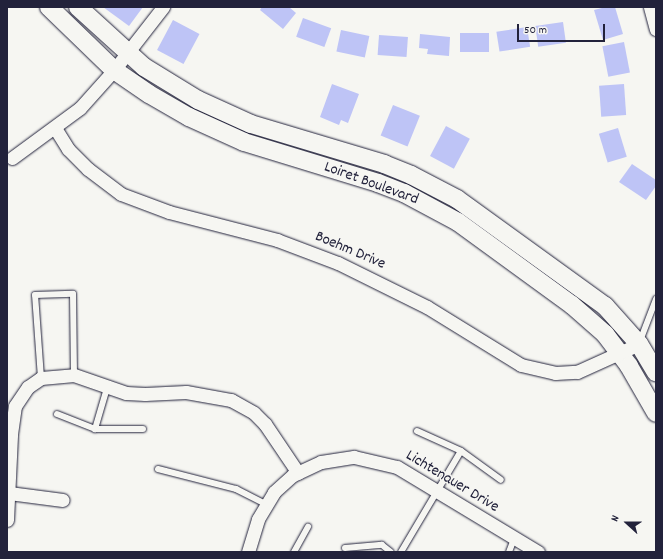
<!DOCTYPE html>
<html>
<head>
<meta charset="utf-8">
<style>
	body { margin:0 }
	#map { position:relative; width:663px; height:559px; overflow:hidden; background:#f6f6f2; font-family:Dekko,sans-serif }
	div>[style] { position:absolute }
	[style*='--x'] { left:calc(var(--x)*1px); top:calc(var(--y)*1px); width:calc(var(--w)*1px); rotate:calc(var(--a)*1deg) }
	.building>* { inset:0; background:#bec4f6; transform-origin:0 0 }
	.roads { filter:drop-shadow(0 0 1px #22223b) drop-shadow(0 0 1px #22223b) }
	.lane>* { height:6px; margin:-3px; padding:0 3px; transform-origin:3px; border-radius:3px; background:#f6f6f2 }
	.street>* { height:13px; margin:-6.5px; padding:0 6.5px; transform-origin:6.5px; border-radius:6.5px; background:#f6f6f2 }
	.secondary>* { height:18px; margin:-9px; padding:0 9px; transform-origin:9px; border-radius:9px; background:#f6f6f2 }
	span { translate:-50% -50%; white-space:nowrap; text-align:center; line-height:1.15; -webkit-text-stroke:3px #f6f6f2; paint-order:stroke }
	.street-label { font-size:16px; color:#22223b }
	.frame { position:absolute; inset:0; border:8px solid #22223b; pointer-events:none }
	.north { position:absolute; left:607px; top:503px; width:40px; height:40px; -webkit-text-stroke:3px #f6f6f2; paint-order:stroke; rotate:291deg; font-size:11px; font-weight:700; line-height:16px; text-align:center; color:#22223b }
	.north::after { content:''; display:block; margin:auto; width:14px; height:18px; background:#22223b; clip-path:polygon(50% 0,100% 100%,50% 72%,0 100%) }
	.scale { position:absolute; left:517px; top:24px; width:88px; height:18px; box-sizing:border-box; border:2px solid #22223b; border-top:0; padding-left:5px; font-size:12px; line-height:14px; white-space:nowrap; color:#22223b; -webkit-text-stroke:3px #f6f6f2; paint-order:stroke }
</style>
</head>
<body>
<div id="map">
	<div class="building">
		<div style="clip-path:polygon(103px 7px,143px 7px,129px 26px)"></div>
		<div style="clip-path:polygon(262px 7px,289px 7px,296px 13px,283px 29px,260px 10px)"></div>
		<div style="clip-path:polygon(606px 7px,615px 7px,623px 34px,603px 40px,594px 10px)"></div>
		<div style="left:303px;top:18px;width:30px;height:20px;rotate:20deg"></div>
		<div style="left:173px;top:20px;width:30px;height:34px;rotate:28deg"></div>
		<div style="left:563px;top:22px;width:21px;height:28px;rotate:82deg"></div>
		<div style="left:527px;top:27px;width:20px;height:31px;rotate:81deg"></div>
		<div style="left:341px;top:30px;width:29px;height:22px;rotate:12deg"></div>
		<div style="left:489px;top:33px;width:19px;height:29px;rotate:90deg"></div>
		<div style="clip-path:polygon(420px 34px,450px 37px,449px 56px,427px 54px,428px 49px,419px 48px)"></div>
		<div style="left:379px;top:35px;width:29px;height:20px;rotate:4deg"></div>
		<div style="left:624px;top:42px;width:31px;height:22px;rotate:79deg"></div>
		<div style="clip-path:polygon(332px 84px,359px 94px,348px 123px,341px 120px,339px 125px,320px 117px)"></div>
		<div style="left:624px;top:84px;width:31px;height:25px;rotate:86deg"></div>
		<div style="left:393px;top:105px;width:29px;height:33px;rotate:22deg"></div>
		<div style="left:446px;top:126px;width:27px;height:34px;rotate:28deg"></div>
		<div style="left:618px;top:128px;width:30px;height:20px;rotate:73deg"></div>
		<div style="clip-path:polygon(632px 164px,656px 180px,656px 186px,646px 200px,619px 182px)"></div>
	</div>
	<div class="roads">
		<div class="lane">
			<div style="--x:640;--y:341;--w:45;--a:-69.1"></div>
			<div style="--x:41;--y:378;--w:83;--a:-94.1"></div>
			<div style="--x:35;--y:295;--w:38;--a:-2"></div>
			<div style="--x:73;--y:294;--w:81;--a:89.3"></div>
			<div style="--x:107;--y:388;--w:43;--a:106.3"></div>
			<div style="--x:95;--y:429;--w:48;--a:0"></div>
			<div style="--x:57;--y:414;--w:41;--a:21.5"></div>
			<div style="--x:417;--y:431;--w:48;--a:24.4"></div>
			<div style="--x:461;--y:451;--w:49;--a:35.9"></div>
			<div style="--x:158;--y:469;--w:81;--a:14.4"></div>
			<div style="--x:236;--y:489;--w:34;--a:27"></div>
			<div style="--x:345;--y:548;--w:37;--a:-5"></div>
			<div style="--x:382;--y:545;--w:11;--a:38"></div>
			<div style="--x:294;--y:552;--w:29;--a:-61"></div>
			<div style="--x:401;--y:552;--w:117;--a:-59.3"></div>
			<div style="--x:509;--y:552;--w:14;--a:-69"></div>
		</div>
		<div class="street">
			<div style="--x:650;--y:7;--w:23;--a:75"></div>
			<div style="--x:55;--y:128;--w:25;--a:58"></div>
			<div style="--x:68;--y:149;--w:28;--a:45"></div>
			<div style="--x:88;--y:169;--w:41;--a:37.1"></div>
			<div style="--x:121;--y:194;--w:51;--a:20.6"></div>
			<div style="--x:169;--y:212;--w:112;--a:14.5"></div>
			<div style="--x:277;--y:240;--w:65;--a:20.7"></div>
			<div style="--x:338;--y:263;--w:99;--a:26.3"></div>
			<div style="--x:427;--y:307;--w:110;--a:31.7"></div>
			<div style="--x:521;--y:365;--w:35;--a:13"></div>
			<div style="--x:555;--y:373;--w:22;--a:-3"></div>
			<div style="--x:577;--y:372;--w:68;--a:-24.3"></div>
			<div style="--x:12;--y:158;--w:84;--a:-36.3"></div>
			<div style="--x:80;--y:108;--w:51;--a:-48.2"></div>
			<div style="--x:114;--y:70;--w:80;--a:-52.1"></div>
			<div style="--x:9;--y:493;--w:54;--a:7.4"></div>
			<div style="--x:7;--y:520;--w:86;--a:-87.3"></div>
			<div style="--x:11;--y:434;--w:28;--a:-82"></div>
			<div style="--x:15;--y:406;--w:23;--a:-56"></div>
			<div style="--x:28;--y:387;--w:16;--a:-35"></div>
			<div style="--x:41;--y:378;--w:33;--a:-5"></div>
			<div style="--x:74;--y:375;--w:55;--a:19.1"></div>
			<div style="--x:126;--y:393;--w:19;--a:3"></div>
			<div style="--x:145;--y:394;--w:41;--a:-2.8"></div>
			<div style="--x:186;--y:392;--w:46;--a:10.1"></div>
			<div style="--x:231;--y:400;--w:26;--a:29"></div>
			<div style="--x:254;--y:413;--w:16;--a:45"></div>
			<div style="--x:265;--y:424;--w:59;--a:56"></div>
			<div style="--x:248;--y:552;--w:34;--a:-73"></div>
			<div style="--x:258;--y:519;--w:31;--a:-59"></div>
			<div style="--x:274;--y:492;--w:25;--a:-42"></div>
			<div style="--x:293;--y:475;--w:31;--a:-25"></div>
			<div style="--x:321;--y:462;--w:33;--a:-9"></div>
			<div style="--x:354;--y:457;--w:44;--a:13.1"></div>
			<div style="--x:397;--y:467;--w:165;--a:31.1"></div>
		</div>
		<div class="secondary">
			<div style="--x:49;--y:7;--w:91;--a:44.1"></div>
			<div style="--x:114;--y:70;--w:42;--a:34.4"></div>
			<div style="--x:149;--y:94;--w:46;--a:29.9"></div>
			<div style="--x:189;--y:117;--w:60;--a:24.4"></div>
			<div style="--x:244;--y:142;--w:140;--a:17"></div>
			<div style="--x:378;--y:183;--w:28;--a:21"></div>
			<div style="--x:404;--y:193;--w:61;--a:28.2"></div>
			<div style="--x:458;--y:222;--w:141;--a:36.1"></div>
			<div style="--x:572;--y:305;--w:44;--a:41.3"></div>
			<div style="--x:605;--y:334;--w:40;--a:53"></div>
			<div style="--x:629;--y:366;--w:54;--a:60.1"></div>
			<div style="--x:78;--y:7;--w:89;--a:42.3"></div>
			<div style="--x:144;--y:67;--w:63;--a:31.4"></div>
			<div style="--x:198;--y:100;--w:58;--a:24.4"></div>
			<div style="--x:251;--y:124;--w:139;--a:16.7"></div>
			<div style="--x:384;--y:164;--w:29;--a:22"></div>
			<div style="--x:411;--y:175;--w:52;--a:27.6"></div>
			<div style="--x:457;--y:199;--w:183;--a:35.9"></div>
			<div style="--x:605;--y:306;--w:51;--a:48.2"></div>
			<div style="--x:639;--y:344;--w:33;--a:59"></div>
		</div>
	</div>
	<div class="street-label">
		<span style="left:371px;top:184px;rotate:20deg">Loiret Boulevard</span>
		<span style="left:350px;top:251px;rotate:23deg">Boehm Drive</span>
		<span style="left:452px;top:482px;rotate:31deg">Lichtenauer Drive</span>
	</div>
	<div class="frame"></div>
	<div class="north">N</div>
	<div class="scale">50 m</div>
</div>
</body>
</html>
